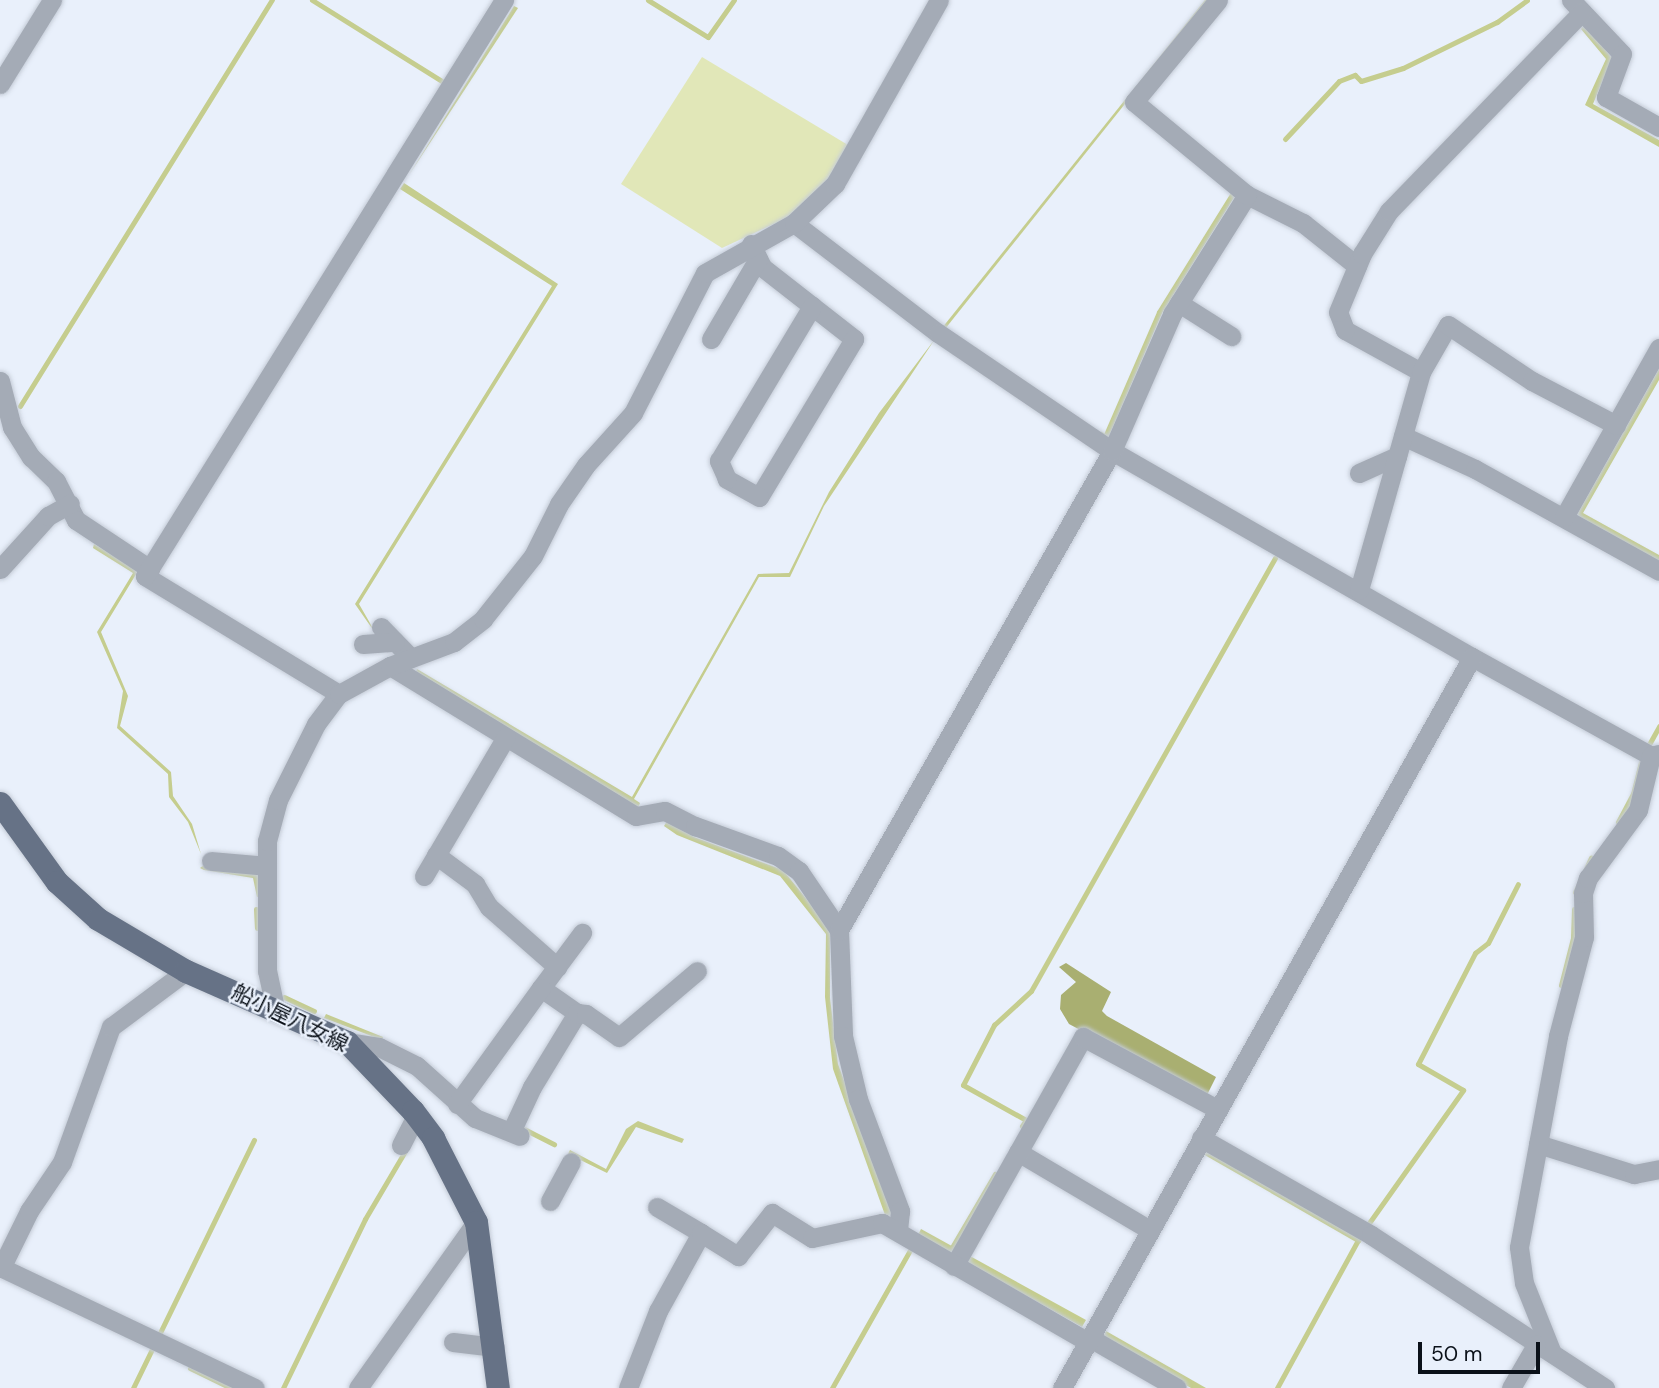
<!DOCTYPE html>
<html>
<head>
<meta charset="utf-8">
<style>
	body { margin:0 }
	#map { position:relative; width:1659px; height:1388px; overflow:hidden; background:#e9f0fb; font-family:"DM Sans","Noto Sans JP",sans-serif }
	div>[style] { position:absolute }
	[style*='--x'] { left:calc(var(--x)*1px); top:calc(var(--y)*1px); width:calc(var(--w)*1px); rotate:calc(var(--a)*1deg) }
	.green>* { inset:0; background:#e1e7b8 }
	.forest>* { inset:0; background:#a9af71 }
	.water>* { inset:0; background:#c5cd8e }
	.stream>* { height:5px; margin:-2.5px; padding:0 2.5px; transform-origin:2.5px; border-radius:2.5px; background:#c5cd8e }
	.roads { filter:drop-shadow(0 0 2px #c5ccd7) drop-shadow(0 0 2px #c5ccd7) }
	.minor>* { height:19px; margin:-9.5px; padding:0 9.5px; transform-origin:9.5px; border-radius:9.5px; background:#a4abb6 }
	.major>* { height:23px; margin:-11.5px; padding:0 11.5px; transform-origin:11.5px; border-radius:11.5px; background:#667286 }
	span { translate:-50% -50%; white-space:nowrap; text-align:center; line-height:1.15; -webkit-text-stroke:5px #e9f0fb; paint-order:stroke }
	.street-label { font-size:21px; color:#0b1119 }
	.scale { position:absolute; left:1418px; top:1342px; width:122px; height:32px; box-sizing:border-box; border:4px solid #0b1119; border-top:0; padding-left:9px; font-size:21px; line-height:24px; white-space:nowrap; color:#0b1119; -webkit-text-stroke:5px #e9f0fb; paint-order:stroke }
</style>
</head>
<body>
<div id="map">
	<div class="green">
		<div style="clip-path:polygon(702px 57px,848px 145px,834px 174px,800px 212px,722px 248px,621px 184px)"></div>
	</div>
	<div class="forest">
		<div style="clip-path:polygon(1066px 963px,1111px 992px,1102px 1011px,1107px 1016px,1216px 1077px,1206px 1097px,1069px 1024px,1060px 1009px,1061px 995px,1076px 982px,1059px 967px)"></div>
	</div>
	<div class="water">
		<div style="clip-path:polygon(1205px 0,1208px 0,945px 329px,942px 328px)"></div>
		<div style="clip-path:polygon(514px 6px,518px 8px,409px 175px)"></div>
		<div style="clip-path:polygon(1584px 24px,1612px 58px,1593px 104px,1659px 140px,1659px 147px,1585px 105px,1606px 59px,1581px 29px)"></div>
		<div style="clip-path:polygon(404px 183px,558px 284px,359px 604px,378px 637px,355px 604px,552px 286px,400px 189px)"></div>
		<div style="clip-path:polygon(935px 339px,824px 506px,790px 577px,759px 577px,634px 799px,640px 803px,638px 808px,415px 674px,417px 669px,632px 797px,758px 574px,789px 573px,829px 492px,879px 413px)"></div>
		<div style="clip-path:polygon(1659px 369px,1659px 380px,1583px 513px,1659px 555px,1659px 561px,1577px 515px)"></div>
		<div style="clip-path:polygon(94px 544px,138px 571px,101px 632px,128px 696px,120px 726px,171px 772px,173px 796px,192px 824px,201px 854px,188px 822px,169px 797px,168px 774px,117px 728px,123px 691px,97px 632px,133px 573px,93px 548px)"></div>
		<div style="clip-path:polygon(667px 821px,694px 837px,783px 870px,830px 928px,830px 998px,838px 1064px,892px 1212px,890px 1218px,885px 1215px,833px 1069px,825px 997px,826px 934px,780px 876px,677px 835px,664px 826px)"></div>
		<div style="clip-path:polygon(204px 865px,258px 874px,261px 896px,257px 897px,253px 878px,204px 870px,200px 868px)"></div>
		<div style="clip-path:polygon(326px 1014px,383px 1037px,382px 1040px,324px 1018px)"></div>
		<div style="clip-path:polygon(638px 1121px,684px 1139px,682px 1143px,636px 1127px,607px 1173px,568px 1154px,570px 1150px,606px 1169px,626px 1129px)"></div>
		<div style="clip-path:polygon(921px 1229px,1086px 1320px,1082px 1327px,918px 1235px)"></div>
		<div style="clip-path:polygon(1106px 1331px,1206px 1388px,1191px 1388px,1102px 1338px)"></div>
	</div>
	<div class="stream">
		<div style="--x:312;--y:0;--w:157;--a:32"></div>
		<div style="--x:648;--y:0;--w:70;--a:31.7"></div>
		<div style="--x:708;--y:37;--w:45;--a:-54.9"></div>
		<div style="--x:1285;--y:139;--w:79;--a:-47"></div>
		<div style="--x:1339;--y:81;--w:17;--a:-21"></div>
		<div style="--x:1355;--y:75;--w:8;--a:45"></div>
		<div style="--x:1361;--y:81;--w:44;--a:-17.2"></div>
		<div style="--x:1403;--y:68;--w:105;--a:-26.1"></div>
		<div style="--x:1497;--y:22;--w:37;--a:-36"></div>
		<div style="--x:20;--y:406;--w:478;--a:-58.2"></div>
		<div style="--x:1101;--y:434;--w:5;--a:37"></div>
		<div style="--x:1105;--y:437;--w:136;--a:-66.6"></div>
		<div style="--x:1159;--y:312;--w:140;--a:-58.1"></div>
		<div style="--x:1647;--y:748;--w:25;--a:-61"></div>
		<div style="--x:1618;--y:822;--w:32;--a:-62"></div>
		<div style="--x:1633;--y:794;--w:38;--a:-76"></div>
		<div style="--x:1575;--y:892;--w:38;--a:-65"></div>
		<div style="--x:256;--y:909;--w:19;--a:87"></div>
		<div style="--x:1561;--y:985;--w:49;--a:-75.7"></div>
		<div style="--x:1573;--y:938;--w:29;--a:-88"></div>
		<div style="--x:284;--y:997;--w:33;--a:25"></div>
		<div style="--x:1022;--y:1126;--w:7;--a:-56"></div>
		<div style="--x:1026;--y:1120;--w:72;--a:-150.9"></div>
		<div style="--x:963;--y:1085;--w:68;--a:-62.7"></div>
		<div style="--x:994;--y:1025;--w:50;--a:-42.6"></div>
		<div style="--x:1031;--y:991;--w:497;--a:-60.6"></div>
		<div style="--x:522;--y:1128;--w:36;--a:27"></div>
		<div style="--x:1205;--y:1152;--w:177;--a:29.9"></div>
		<div style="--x:1358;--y:1240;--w:169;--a:118.7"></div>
		<div style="--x:1369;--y:1223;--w:163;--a:-54.7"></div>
		<div style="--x:1463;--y:1090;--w:52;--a:-150"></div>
		<div style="--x:1418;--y:1064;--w:125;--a:-62.8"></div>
		<div style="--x:1475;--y:953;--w:16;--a:-38"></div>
		<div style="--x:1488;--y:943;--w:66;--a:-63"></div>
		<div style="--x:951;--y:1249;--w:87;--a:-59.6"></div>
		<div style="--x:190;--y:1368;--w:46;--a:26"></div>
		<div style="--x:133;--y:1388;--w:276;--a:-64"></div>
		<div style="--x:283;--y:1388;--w:188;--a:-64.1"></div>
		<div style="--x:365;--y:1219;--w:79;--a:-59.5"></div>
		<div style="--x:832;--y:1388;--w:159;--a:-60.5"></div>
	</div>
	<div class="roads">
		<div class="minor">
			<div style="--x:1571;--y:0;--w:74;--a:46.6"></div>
			<div style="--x:1622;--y:54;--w:46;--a:110.4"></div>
			<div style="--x:1606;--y:97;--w:61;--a:29.5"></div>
			<div style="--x:0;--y:84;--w:99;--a:-58.2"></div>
			<div style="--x:1247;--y:195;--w:63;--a:26.6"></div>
			<div style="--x:1303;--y:223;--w:69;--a:38.5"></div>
			<div style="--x:794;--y:223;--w:181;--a:37.4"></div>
			<div style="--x:938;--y:333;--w:210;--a:34.1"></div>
			<div style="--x:1112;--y:451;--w:415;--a:29.8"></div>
			<div style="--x:1472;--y:657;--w:205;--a:28.9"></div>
			<div style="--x:1651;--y:756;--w:8;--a:-14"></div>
			<div style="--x:751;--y:244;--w:25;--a:64"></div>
			<div style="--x:762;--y:267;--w:117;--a:38"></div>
			<div style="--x:854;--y:339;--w:184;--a:121"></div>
			<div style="--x:759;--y:497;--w:37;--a:-151"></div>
			<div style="--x:727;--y:479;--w:20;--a:-114"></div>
			<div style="--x:719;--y:461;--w:181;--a:-59"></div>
			<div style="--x:1179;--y:303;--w:62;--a:32.4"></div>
			<div style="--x:711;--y:339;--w:93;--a:-59.6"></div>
			<div style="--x:1421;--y:372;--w:87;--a:-151.1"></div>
			<div style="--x:1345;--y:330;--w:19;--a:-111"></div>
			<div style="--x:1338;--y:312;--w:63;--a:-67.5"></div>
			<div style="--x:1362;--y:254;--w:51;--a:-57.9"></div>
			<div style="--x:1389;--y:211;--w:277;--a:-45.9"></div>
			<div style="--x:0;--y:381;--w:48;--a:75.4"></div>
			<div style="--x:12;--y:427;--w:36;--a:58"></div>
			<div style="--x:31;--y:457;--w:35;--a:44"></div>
			<div style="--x:56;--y:481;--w:44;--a:62.9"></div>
			<div style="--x:76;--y:520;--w:89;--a:33.5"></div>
			<div style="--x:1403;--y:436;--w:79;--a:24.6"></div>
			<div style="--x:1475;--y:469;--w:210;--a:29"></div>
			<div style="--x:1359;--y:473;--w:42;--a:-24.1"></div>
			<div style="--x:1564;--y:517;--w:194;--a:-60.7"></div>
			<div style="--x:0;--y:569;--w:72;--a:-47.8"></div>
			<div style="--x:48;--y:516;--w:25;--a:-29"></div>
			<div style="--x:1359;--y:590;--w:227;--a:-74.1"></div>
			<div style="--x:1421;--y:372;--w:54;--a:-60.1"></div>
			<div style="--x:1448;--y:325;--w:101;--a:33.7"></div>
			<div style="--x:1532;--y:381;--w:95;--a:27.6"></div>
			<div style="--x:381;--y:627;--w:43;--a:45.9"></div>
			<div style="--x:363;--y:644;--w:32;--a:-4"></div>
			<div style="--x:390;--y:666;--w:288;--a:31.4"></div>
			<div style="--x:636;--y:816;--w:29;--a:-10"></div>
			<div style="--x:665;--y:811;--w:34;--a:27"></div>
			<div style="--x:695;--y:826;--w:88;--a:19.9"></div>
			<div style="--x:778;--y:856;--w:26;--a:36"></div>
			<div style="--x:799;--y:871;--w:71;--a:55.9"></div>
			<div style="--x:839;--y:930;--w:106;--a:87.8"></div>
			<div style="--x:843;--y:1036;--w:65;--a:76.6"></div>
			<div style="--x:858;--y:1099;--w:120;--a:69.4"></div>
			<div style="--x:900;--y:1211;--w:19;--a:96"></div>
			<div style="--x:339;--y:694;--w:227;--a:-148.7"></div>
			<div style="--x:145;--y:576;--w:679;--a:-58.07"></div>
			<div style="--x:436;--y:855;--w:49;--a:36.6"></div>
			<div style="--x:475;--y:884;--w:27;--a:59"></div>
			<div style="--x:489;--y:907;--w:91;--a:41.4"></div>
			<div style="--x:211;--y:861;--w:56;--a:5.1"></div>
			<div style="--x:424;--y:876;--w:161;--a:-59.5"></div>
			<div style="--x:839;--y:930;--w:551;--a:-60.32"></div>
			<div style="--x:1112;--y:451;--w:150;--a:-66.3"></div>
			<div style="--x:1172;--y:314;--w:141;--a:-57.8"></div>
			<div style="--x:1247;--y:195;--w:146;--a:-140.5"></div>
			<div style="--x:1134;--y:102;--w:132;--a:-50.5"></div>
			<div style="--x:275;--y:1008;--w:38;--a:-102"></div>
			<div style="--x:267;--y:971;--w:130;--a:-90"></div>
			<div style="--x:267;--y:841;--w:42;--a:-75"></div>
			<div style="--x:278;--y:800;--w:85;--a:-63.4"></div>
			<div style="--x:316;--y:724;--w:38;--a:-53"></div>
			<div style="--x:339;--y:694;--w:58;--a:-28.8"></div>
			<div style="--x:390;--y:666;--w:68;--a:-20.6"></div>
			<div style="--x:454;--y:642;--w:37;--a:-38"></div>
			<div style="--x:483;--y:619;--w:80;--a:-51.6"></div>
			<div style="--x:533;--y:556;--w:58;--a:-63.4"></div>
			<div style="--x:559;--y:504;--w:47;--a:-55.3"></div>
			<div style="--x:586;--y:465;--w:70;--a:-47.9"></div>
			<div style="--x:633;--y:413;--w:157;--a:-62.8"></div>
			<div style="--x:705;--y:273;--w:102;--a:-29.3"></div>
			<div style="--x:794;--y:223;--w:57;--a:-43.6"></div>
			<div style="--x:835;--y:184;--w:211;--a:-60.5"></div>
			<div style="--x:577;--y:1013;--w:44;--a:-145.2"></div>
			<div style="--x:541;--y:988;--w:69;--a:-53.3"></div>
			<div style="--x:347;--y:1042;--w:32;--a:9"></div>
			<div style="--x:379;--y:1047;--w:42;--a:26.6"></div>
			<div style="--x:417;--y:1066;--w:78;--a:41.9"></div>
			<div style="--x:475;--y:1118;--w:48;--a:21.8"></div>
			<div style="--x:457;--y:1104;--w:143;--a:-54.1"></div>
			<div style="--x:511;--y:1132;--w:50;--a:-65"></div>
			<div style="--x:532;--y:1087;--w:87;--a:-58.7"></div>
			<div style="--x:577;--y:1013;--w:9;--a:6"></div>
			<div style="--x:586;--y:1014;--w:40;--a:34.9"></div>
			<div style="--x:619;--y:1037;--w:102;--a:-40.2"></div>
			<div style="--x:1201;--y:1138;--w:196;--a:29.7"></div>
			<div style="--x:1371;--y:1235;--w:280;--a:33.2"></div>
			<div style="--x:1538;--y:1144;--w:101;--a:17.4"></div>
			<div style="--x:1634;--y:1174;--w:25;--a:-11"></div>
			<div style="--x:401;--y:1145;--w:34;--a:-63"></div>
			<div style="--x:1018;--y:1152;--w:153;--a:30.6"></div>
			<div style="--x:550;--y:1201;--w:44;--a:-61.7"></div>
			<div style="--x:657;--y:1207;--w:51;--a:30.6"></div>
			<div style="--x:954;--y:1266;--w:263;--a:-60.6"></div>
			<div style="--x:1083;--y:1037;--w:152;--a:28.2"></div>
			<div style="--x:0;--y:1267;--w:282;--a:25.4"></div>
			<div style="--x:1;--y:1268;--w:64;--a:-63.8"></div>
			<div style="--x:29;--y:1211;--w:59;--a:-56"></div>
			<div style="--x:62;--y:1162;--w:144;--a:-70.1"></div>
			<div style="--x:111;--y:1027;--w:94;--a:-36.7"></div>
			<div style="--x:1090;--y:1338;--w:100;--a:29.9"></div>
			<div style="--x:453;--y:1342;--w:42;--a:6.8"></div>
			<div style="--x:1552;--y:1353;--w:75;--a:-111.8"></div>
			<div style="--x:1524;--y:1283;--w:36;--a:-98"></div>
			<div style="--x:1519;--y:1247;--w:215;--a:-79.5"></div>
			<div style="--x:1558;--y:1036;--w:102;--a:-75.3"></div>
			<div style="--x:1584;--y:937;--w:44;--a:-91.3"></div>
			<div style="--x:1583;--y:893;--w:16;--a:-72"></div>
			<div style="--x:1588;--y:878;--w:84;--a:-53.7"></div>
			<div style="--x:1638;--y:810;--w:56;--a:-76.5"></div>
			<div style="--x:358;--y:1388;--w:204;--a:-54.6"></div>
			<div style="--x:628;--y:1388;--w:83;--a:-68.7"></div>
			<div style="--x:658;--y:1311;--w:89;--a:-61.1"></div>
			<div style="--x:701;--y:1233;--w:44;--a:31.9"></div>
			<div style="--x:738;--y:1256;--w:55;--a:-51.7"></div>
			<div style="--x:772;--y:1213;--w:47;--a:32"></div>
			<div style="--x:812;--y:1238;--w:72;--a:-12.1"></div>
			<div style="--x:882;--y:1223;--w:238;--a:30"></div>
			<div style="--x:1062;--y:1388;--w:838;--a:-60.71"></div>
			<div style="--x:1511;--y:1388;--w:50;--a:-59.8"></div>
		</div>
		<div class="major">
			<div style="--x:0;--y:803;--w:97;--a:54.2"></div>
			<div style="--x:57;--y:882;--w:55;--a:42.1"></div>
			<div style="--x:98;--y:919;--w:102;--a:30.6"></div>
			<div style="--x:186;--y:971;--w:176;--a:23.8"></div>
			<div style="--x:347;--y:1042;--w:95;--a:46.3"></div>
			<div style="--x:413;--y:1111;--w:34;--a:53"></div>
			<div style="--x:433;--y:1138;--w:94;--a:62.9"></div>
			<div style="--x:476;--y:1222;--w:167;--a:82.5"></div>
		</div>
	</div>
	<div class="street-label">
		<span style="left:290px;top:1018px;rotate:26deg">船小屋八女線</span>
	</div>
	<div class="scale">50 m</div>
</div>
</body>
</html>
